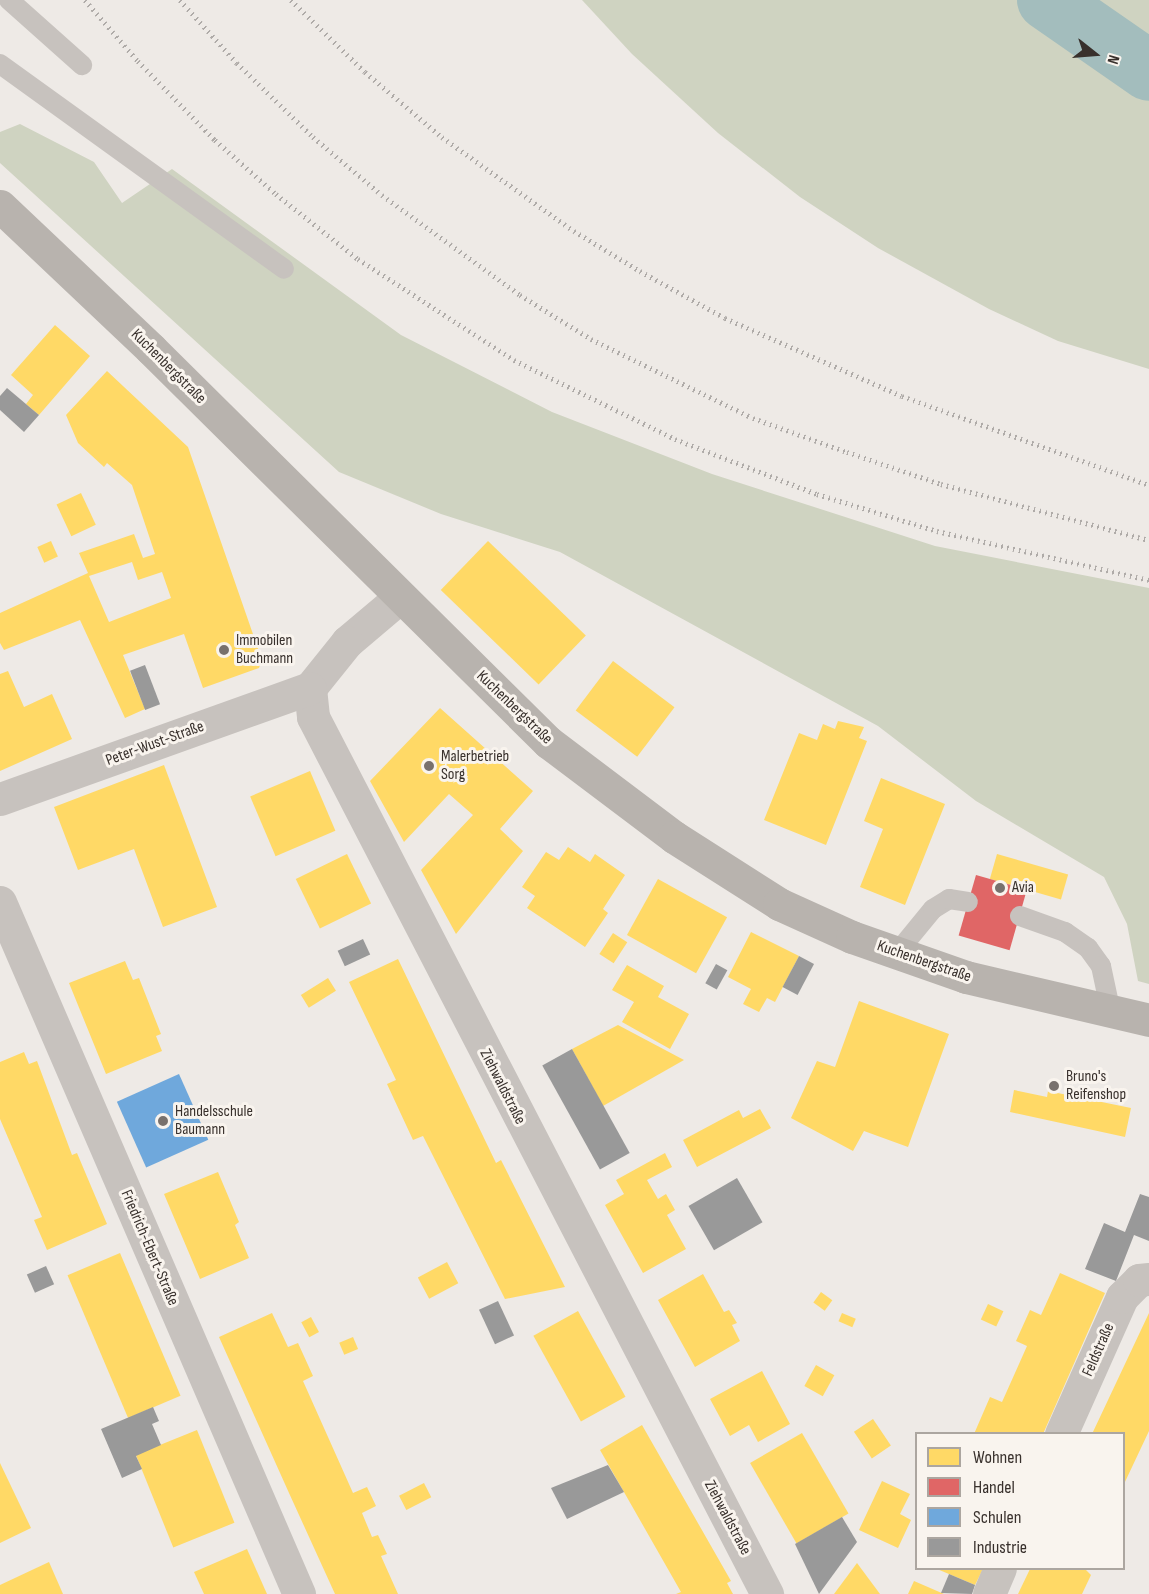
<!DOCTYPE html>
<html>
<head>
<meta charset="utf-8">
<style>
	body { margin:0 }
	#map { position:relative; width:1149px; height:1594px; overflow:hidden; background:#eeeae6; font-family:"Sofia Sans Condensed",sans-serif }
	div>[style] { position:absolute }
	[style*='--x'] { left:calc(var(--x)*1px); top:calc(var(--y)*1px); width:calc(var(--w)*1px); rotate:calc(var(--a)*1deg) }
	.green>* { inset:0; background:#cfd3c1 }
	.homes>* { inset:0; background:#ffd966; transform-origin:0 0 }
	.shops>* { inset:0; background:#e06666; transform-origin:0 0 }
	.schools>* { inset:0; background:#6fa8dc; transform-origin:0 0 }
	.industry>* { inset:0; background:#999; transform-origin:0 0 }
	.river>* { height:60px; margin:-30px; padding:0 30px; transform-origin:30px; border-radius:30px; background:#a3bdbd }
	.lane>* { height:20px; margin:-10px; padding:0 10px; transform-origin:10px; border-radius:10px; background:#c7c2be }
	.street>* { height:33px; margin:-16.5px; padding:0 16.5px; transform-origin:16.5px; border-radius:16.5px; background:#c7c2be }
	.secondary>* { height:33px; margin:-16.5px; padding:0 16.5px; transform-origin:16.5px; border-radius:16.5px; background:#b8b3ae }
	.rail>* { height:4.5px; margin-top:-2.25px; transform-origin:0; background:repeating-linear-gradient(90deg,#afaba8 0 1.5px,transparent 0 6px) }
	.dots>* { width:16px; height:16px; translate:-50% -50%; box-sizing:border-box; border:3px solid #f9f4ee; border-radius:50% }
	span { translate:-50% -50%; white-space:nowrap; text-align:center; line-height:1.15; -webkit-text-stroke:6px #f9f4ee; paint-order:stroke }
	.street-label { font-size:16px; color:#38302c }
	.poi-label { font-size:16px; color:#38302c }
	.left { translate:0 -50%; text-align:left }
	.legend { position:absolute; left:915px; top:1432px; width:210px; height:138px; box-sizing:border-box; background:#f9f4ee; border:2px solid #aca6a0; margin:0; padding:8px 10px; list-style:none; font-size:18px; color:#38302c }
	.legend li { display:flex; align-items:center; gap:12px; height:30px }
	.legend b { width:30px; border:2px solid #aca6a0 }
	.north { position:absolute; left:1065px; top:24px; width:60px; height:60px; -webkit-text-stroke:4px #f9f4ee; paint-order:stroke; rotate:107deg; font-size:16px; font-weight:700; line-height:24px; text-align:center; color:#38302c }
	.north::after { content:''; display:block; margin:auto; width:21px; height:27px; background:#38302c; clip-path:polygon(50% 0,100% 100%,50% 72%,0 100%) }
</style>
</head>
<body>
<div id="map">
	<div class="green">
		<div style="clip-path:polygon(582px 0,1149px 0,1149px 369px,1058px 341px,989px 309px,878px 248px,800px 197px,718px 133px,632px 54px)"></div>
		<div style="clip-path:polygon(20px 124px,94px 162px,122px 203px,172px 169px,401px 335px,552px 412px,712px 474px,935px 546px,1149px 588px,1149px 984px,1138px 981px,1127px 924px,1104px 877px,976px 801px,878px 726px,560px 552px,441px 514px,339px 472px,0 163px,0 132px)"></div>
	</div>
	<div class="homes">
		<div style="clip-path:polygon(55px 325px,90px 356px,39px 415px,26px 404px,33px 395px,11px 375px)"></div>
		<div style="clip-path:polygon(evenodd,107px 371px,188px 447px,262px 660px,259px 668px,203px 688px,184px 634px,123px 655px,145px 709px,125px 718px,80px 620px,4px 650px,0 643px,0 613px,88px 573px,79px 553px,134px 534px,143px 558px,155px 554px,132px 485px,107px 463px,104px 467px,78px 443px,66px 415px,107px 371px,132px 562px,138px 580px,162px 572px,171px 598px,109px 622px,89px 576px,132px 562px)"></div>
		<div style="left:81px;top:493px;width:35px;height:27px;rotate:65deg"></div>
		<div style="left:51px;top:541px;width:17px;height:15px;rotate:66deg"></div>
		<div style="left:488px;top:541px;width:136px;height:68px;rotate:44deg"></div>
		<div style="left:613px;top:661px;width:77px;height:62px;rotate:37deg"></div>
		<div style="clip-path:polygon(8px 671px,24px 707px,52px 694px,72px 739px,0 771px,0 674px)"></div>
		<div style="clip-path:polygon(440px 708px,533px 791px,500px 829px,523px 851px,456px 934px,421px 870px,473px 815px,449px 794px,404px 842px,370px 781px)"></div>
		<div style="clip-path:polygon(838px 721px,864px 727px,859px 738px,867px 741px,826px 845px,764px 820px,799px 733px,817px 740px,823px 724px,835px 729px)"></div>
		<div style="clip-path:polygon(164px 765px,217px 907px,163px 927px,134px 849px,78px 870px,54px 807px)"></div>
		<div style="left:310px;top:771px;width:65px;height:65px;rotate:67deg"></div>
		<div style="clip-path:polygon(881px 778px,945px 804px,905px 905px,860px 887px,883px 829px,864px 821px)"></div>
		<div style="clip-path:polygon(568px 847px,590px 862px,595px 854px,625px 875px,603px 909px,608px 913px,585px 947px,527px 908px,535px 896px,522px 887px,546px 852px,559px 860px)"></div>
		<div style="left:347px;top:854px;width:55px;height:57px;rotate:64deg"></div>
		<div style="left:997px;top:854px;width:74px;height:26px;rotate:16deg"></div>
		<div style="left:658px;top:879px;width:79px;height:64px;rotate:29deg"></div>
		<div style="clip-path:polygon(751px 932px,799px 956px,775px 1002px,767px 998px,759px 1012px,743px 1004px,751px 989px,728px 977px)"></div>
		<div style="left:613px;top:933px;width:17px;height:25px;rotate:33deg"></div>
		<div style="clip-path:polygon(398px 959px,496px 1163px,501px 1160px,565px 1287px,505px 1299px,423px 1136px,413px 1140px,387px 1084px,396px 1080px,349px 982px)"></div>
		<div style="clip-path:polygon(125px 961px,133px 980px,139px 978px,161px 1034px,156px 1036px,162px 1051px,106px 1074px,69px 983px)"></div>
		<div style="clip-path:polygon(627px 965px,664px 986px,658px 997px,689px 1014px,670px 1049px,622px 1022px,634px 1002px,612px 990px)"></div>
		<div style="left:328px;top:978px;width:15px;height:32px;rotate:58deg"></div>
		<div style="clip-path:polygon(859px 1001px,949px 1034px,908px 1147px,864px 1131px,853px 1151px,791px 1118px,817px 1061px,835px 1067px)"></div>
		<div style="clip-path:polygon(618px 1025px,684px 1060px,603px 1106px,572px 1049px)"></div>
		<div style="clip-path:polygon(24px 1052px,29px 1064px,37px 1061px,72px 1155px,77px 1153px,107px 1224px,47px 1250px,34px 1220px,42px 1217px,0 1119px,0 1062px)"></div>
		<div style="clip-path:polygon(1014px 1090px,1047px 1097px,1048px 1091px,1131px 1108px,1125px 1137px,1010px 1112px)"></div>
		<div style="clip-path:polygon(760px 1109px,771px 1128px,697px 1167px,683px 1140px,739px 1110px,743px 1118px)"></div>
		<div style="clip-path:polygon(665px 1153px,672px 1167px,647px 1180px,658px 1199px,666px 1194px,675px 1210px,667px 1215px,686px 1249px,643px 1273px,605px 1205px,624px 1194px,616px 1180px)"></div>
		<div style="clip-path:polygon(218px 1172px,239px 1222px,235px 1225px,249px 1258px,200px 1279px,164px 1194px)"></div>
		<div style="left:120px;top:1253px;width:155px;height:57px;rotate:67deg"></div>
		<div style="left:447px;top:1262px;width:24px;height:33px;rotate:62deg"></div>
		<div style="clip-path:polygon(1060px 1273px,1105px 1293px,1043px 1434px,974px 1434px,990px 1397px,1002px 1402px,1027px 1346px,1016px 1341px,1030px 1310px,1041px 1315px)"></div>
		<div style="clip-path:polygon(703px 1274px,724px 1312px,729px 1310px,737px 1323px,732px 1325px,740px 1341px,695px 1367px,658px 1300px)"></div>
		<div style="left:821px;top:1292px;width:14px;height:13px;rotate:36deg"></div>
		<div style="left:988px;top:1304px;width:17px;height:17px;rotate:25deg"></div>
		<div style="left:578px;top:1311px;width:98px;height:51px;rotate:61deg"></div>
		<div style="clip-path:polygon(272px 1313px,288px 1347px,298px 1343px,313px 1376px,303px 1381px,353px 1493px,367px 1487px,376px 1506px,362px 1513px,372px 1537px,378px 1535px,387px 1554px,381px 1556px,398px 1594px,335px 1594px,289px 1493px,219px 1337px)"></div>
		<div style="left:842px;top:1313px;width:15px;height:9px;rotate:23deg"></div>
		<div style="clip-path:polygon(1149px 1313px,1149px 1431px,1124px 1484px,1124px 1434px,1092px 1434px)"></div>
		<div style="left:311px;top:1317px;width:17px;height:11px;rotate:62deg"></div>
		<div style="left:353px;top:1337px;width:13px;height:15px;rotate:67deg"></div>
		<div style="left:816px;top:1365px;width:21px;height:24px;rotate:29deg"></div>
		<div style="clip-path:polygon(762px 1371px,790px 1424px,758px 1442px,749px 1425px,730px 1436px,710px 1399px)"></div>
		<div style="left:873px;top:1419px;width:32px;height:23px;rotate:56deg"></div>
		<div style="clip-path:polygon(642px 1425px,731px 1581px,727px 1583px,733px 1594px,676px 1594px,681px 1592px,600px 1450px)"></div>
		<div style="left:197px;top:1430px;width:100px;height:66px;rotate:68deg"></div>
		<div style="left:802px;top:1433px;width:93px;height:60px;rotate:60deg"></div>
		<div style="clip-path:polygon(0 1463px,31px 1528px,0 1543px)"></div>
		<div style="clip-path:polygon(882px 1481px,910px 1494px,900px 1514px,911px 1520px,898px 1548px,859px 1530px)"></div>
		<div style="left:424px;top:1483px;width:16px;height:28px;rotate:63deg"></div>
		<div style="clip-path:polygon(247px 1549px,267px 1594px,204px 1594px,194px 1572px)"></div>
		<div style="clip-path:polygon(49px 1562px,63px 1594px,0 1594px,0 1585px)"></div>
		<div style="clip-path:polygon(857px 1563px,880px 1594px,834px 1594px)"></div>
		<div style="clip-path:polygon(937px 1569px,983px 1569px,975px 1585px)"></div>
		<div style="clip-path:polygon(1030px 1569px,1085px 1569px,1091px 1575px,1082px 1594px,1018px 1594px)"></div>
		<div style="clip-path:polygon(914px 1581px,944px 1594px,908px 1594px)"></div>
	</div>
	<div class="shops">
		<div style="left:976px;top:875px;width:53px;height:63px;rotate:16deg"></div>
	</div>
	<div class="schools">
		<div style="left:179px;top:1074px;width:72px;height:68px;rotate:66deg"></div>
	</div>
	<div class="industry">
		<div style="clip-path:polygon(7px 388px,39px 415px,24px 432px,0 410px,0 396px)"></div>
		<div style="left:145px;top:665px;width:42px;height:16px;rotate:69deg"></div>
		<div style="left:363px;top:939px;width:17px;height:28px;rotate:65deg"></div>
		<div style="left:799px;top:956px;width:17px;height:35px;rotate:28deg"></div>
		<div style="left:716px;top:964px;width:13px;height:22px;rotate:29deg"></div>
		<div style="left:572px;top:1049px;width:119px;height:34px;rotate:61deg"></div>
		<div style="left:737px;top:1178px;width:51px;height:56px;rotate:60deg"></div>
		<div style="clip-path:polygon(1140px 1194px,1149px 1197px,1149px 1241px,1134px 1235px,1116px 1281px,1085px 1269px,1104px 1223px,1125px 1232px)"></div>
		<div style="left:46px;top:1266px;width:20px;height:21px;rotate:66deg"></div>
		<div style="left:498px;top:1301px;width:38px;height:21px;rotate:65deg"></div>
		<div style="clip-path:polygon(153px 1407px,159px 1421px,152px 1424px,161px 1445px,136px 1456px,142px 1469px,122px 1478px,101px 1429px)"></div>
		<div style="clip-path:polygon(608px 1465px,624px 1492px,567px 1519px,551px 1488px)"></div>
		<div style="clip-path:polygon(842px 1517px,857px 1542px,819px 1594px,795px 1544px)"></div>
		<div style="clip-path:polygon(949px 1574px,975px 1585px,972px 1594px,941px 1593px)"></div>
	</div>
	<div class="river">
		<div style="--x:1047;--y:0;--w:124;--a:34.8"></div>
	</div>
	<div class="lane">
		<div style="--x:9;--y:0;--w:98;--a:41.7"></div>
		<div style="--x:0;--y:64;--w:350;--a:35.8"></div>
		<div style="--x:1020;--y:916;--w:48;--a:19.6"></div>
		<div style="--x:1065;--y:932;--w:28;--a:35"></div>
		<div style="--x:1088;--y:948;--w:22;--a:54"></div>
		<div style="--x:1101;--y:966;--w:48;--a:78"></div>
		<div style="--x:896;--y:954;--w:58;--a:-50.6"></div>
		<div style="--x:933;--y:909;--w:19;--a:-32"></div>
		<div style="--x:949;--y:899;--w:19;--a:9"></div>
	</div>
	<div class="street">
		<div style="--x:399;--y:598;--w:68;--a:139.8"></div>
		<div style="--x:347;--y:642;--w:59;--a:128.8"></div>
		<div style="--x:310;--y:688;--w:29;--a:84"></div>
		<div style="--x:313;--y:717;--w:988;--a:62.63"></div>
		<div style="--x:0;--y:799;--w:329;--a:-19.7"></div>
		<div style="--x:0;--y:902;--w:754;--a:66.63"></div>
		<div style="--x:1061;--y:1434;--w:150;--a:-66"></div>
		<div style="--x:1122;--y:1297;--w:24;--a:-45"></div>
		<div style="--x:1139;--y:1280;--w:10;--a:-6"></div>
		<div style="--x:989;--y:1594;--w:28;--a:-67"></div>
	</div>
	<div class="secondary">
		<div style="--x:0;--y:206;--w:208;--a:43.4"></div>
		<div style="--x:151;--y:349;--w:559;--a:44.71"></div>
		<div style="--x:548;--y:742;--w:158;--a:37"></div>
		<div style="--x:674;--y:837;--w:125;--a:32.5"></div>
		<div style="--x:779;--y:904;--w:80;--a:24.3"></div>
		<div style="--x:852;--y:937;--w:121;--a:19.3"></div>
		<div style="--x:966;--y:977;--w:188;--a:13.2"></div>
	</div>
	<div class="rail">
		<div style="--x:85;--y:0;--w:81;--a:49"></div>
		<div style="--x:138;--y:61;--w:110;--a:45.7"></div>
		<div style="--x:215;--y:140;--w:81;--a:41.5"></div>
		<div style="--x:276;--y:194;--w:105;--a:38.4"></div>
		<div style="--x:358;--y:259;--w:186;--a:32.9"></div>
		<div style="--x:514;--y:360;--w:179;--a:26.1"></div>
		<div style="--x:675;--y:439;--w:152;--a:21.2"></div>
		<div style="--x:817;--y:494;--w:126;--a:17.1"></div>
		<div style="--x:937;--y:531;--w:218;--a:13"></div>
		<div style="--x:180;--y:0;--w:85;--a:47.9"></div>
		<div style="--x:237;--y:63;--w:106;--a:44.2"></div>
		<div style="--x:313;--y:137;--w:90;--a:40"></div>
		<div style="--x:382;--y:195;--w:170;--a:35.9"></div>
		<div style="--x:520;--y:295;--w:84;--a:31.8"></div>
		<div style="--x:591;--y:339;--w:180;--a:26"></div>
		<div style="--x:753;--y:418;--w:100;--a:19.9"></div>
		<div style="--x:847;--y:452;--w:99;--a:18.8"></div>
		<div style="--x:941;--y:484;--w:215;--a:15.1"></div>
		<div style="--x:291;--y:0;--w:103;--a:44.2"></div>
		<div style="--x:365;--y:72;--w:101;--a:40.2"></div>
		<div style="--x:442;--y:137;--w:162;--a:35.5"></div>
		<div style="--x:574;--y:231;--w:77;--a:31.2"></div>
		<div style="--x:640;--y:271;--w:97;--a:28.9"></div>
		<div style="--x:725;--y:318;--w:193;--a:23.8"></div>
		<div style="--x:902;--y:396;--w:263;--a:19.8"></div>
	</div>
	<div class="dots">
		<div style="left:224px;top:650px;background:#78716d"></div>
		<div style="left:429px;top:766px;background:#78716d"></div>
		<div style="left:1000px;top:888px;background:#78716d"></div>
		<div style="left:1054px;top:1086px;background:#78716d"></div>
		<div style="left:163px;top:1121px;background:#78716d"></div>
	</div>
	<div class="street-label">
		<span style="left:168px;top:367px;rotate:45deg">Kuchenbergstraße</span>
		<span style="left:514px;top:708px;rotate:44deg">Kuchenbergstraße</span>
		<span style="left:155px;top:744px;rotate:-20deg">Peter-Wust-Straße</span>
		<span style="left:924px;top:962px;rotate:19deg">Kuchenbergstraße</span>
		<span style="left:502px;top:1087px;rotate:63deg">Ziehwaldstraße</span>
		<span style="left:149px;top:1248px;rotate:67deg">Friedrich-Ebert-Straße</span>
		<span style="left:1099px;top:1350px;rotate:-66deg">Feldstraße</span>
		<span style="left:727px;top:1518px;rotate:62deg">Ziehwaldstraße</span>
	</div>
	<div class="poi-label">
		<span class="left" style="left:236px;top:650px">Immobilen<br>Buchmann</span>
		<span class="left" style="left:441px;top:766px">Malerbetrieb<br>Sorg</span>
		<span class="left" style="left:1012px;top:888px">Avia</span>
		<span class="left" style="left:1066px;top:1086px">Bruno's<br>Reifenshop</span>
		<span class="left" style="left:175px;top:1121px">Handelsschule<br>Baumann</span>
	</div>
	<ul class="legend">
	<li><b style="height:16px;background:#ffd966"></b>Wohnen</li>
	<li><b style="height:16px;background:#e06666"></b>Handel</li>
	<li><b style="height:16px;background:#6fa8dc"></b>Schulen</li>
	<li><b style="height:16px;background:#999"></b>Industrie</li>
	</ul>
	<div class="north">N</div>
</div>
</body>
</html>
